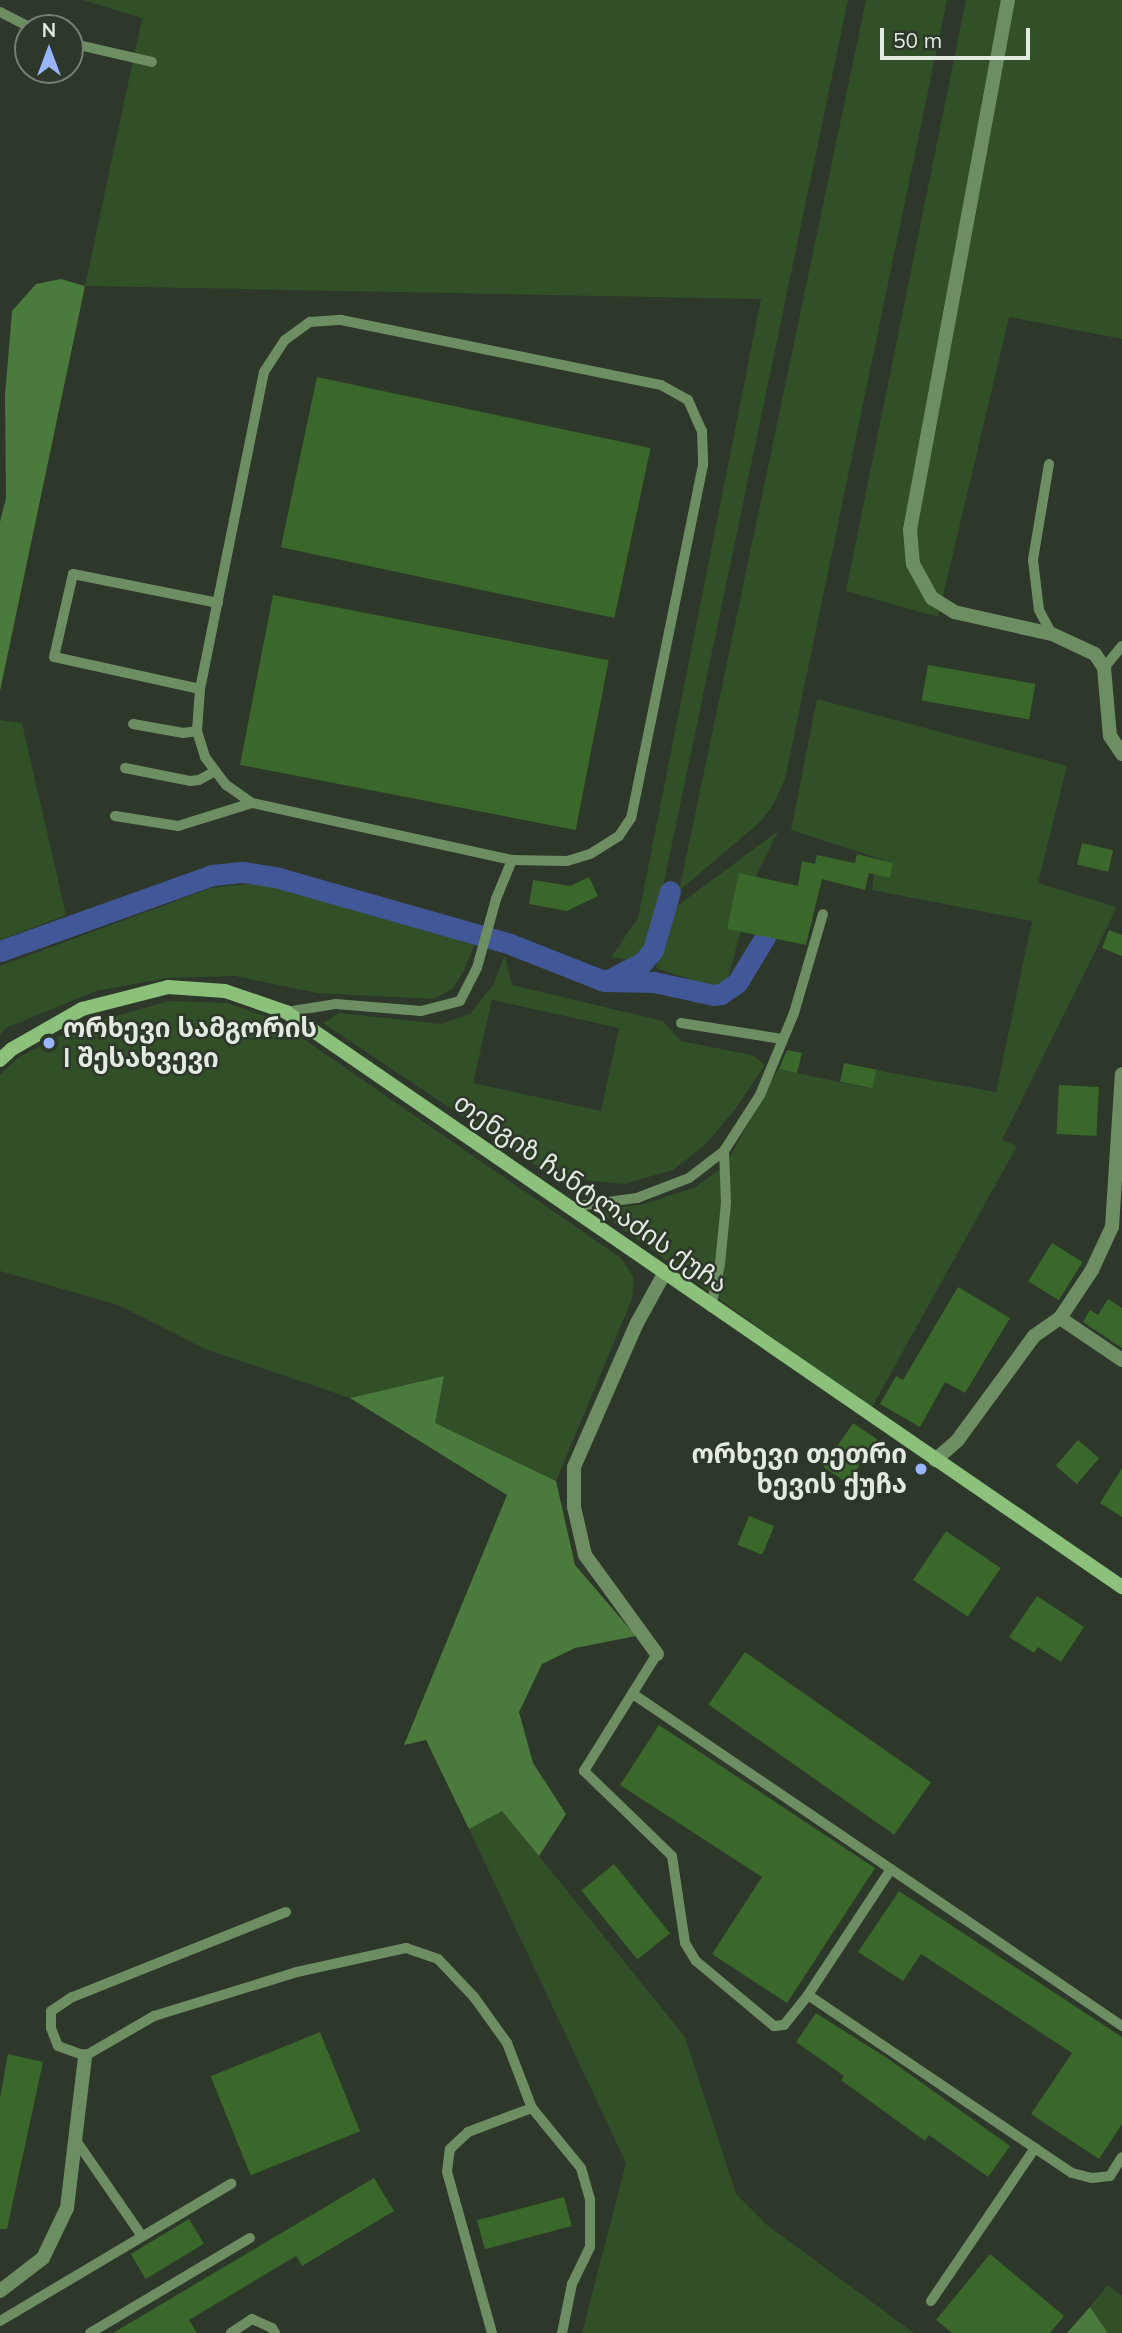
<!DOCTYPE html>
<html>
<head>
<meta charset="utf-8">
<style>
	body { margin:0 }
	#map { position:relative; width:1122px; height:2333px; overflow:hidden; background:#2d372a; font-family:Mulish,"Noto Sans Georgian",sans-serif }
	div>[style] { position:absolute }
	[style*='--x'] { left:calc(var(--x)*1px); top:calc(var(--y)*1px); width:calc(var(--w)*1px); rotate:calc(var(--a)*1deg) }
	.green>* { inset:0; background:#315027 }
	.forest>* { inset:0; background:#4b7b3c }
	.canal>* { height:21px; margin:-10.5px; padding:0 10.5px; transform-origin:10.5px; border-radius:10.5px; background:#415797 }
	.building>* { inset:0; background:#39682a; transform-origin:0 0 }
	.lane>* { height:10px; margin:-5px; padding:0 5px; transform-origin:5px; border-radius:5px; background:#6d8e62 }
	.street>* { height:14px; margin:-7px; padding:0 7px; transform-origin:7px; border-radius:7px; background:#6d8e62 }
	.secondary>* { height:14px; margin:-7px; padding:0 7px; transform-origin:7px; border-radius:7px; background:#8bc17b }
	.dots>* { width:19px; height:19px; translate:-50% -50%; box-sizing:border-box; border:4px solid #2d372a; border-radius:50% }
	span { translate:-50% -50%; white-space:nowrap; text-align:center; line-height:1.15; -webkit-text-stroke:5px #2d372a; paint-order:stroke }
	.poi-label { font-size:26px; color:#e3eae1; font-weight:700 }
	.left { translate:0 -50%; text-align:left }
	.right { translate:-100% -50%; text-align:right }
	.street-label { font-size:26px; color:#e3eae1 }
	.north { position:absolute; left:14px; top:14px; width:70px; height:70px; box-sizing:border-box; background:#2d372a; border:2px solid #767f73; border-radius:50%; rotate:0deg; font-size:19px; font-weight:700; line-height:28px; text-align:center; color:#e3eae1 }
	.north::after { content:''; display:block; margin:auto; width:24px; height:32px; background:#99b5fd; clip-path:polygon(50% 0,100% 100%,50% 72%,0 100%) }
	.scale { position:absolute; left:880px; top:28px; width:150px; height:32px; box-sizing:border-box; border:4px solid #e3eae1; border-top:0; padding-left:9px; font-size:21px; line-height:24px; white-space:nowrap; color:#e3eae1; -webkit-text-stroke:5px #2d372a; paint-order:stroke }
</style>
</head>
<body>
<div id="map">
	<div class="green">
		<div style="clip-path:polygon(83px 0,848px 0,658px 911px,648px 946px,629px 960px,611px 957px,638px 918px,761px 299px,85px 286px,142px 18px)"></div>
		<div style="clip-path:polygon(866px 0,947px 0,785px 779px,773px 805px,760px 822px,679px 891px)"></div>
		<div style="clip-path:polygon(966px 0,1122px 0,1122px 339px,1009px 317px,938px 617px,846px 591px)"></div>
		<div style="clip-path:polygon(817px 699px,1067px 766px,1038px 883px,1117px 907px,1002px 1140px,1017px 1146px,871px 1409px,598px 1211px,644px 1204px,694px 1188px,725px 1166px,778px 1069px,872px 1089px,876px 1070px,996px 1092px,1032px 921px,872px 890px,874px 874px,890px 878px,893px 863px,791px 830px)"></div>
		<div style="clip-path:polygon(0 720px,22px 723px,66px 915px,0 940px)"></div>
		<div style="clip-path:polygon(778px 831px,755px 878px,728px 978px,722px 985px,711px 986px,656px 968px,658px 957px,667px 944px,673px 909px)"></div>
		<div style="clip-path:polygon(260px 883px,474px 945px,464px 971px,452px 989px,433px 999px,317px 993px,235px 976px,167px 978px,96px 991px,6px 1028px,0 1035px,0 966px,211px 888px)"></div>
		<div style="clip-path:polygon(evenodd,505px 955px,512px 985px,663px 1021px,681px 1041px,752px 1055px,765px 1065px,736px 1108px,706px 1144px,673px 1170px,624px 1184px,591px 1181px,552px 1176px,323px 1023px,339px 1013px,441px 1024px,470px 1014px,493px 985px,505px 955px,492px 1000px,619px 1028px,601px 1111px,473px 1083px,492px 1000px)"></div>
		<div style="clip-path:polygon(169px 1001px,228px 1003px,276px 1020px,621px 1258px,634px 1278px,632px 1299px,556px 1481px,434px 1423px,444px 1376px,350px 1398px,205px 1349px,118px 1305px,0 1271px,0 1075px,19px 1057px,60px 1036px,88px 1024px)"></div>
		<div style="clip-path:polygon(502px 1810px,685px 2037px,736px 2194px,767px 2225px,914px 2333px,582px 2333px,626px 2163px,469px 1829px)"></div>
		<div style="clip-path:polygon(1108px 2285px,1122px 2296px,1122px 2333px,1108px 2333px,1090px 2307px)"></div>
	</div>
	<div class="forest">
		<div style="clip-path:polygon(61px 279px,85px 286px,0 691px,0 522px,6px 498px,5px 396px,12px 311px,36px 284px)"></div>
		<div style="clip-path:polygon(444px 1376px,435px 1423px,556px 1481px,575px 1565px,636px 1636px,575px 1648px,542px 1664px,519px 1712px,533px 1763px,566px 1814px,539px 1856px,502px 1811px,469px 1829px,426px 1740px,404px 1745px,507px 1495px,350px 1398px)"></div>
		<div style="clip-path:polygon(1090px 2307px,1108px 2333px,1067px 2333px)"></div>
	</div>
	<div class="canal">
		<div style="--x:0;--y:951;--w:225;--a:-19.7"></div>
		<div style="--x:212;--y:875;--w:31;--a:-6"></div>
		<div style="--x:243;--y:872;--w:36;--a:9"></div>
		<div style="--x:279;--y:878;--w:240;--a:15.9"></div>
		<div style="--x:510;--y:944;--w:101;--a:21.5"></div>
		<div style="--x:604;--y:981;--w:50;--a:1.1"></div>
		<div style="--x:654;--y:982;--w:61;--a:12.2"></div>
		<div style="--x:714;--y:995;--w:7;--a:-8"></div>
		<div style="--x:721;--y:994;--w:19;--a:-35"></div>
		<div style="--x:737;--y:983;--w:54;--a:-58.7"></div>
		<div style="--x:608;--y:980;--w:38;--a:-27"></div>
		<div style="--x:642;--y:963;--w:17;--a:-50"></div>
		<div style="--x:653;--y:950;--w:61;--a:-73.9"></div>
	</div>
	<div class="building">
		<div style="left:317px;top:377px;width:341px;height:174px;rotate:12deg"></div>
		<div style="left:273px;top:595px;width:342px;height:173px;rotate:11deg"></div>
		<div style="left:928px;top:665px;width:109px;height:36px;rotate:10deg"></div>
		<div style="left:1082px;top:843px;width:32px;height:22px;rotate:13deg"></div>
		<div style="clip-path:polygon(857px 854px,893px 863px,890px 878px,869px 873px,865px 890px,822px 879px,806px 945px,727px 929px,739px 873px,798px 886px,802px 861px,815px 864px,817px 855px,855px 863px)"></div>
		<div style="clip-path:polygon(589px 877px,598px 896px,567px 911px,529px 904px,533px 880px,570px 886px)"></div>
		<div style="clip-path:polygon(1109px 930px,1122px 935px,1122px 956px,1102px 948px)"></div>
		<div style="clip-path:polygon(787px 1050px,802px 1053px,797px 1073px,779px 1069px)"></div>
		<div style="left:844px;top:1063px;width:33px;height:19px;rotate:12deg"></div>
		<div style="left:1059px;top:1085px;width:40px;height:49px;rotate:3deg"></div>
		<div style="left:1052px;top:1243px;width:36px;height:45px;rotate:32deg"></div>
		<div style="clip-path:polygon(958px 1287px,1010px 1318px,965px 1393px,945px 1382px,920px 1427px,880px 1404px,896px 1376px,903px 1380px)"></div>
		<div style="clip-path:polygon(1108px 1299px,1122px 1308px,1122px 1348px,1083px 1322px,1090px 1310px,1098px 1315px)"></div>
		<div style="left:853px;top:1423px;width:29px;height:53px;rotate:34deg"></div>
		<div style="left:1078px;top:1440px;width:28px;height:34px;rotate:41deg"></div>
		<div style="clip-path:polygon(1122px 1468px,1122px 1517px,1100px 1503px)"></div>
		<div style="left:749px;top:1516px;width:27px;height:31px;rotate:22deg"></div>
		<div style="left:946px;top:1531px;width:66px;height:59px;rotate:34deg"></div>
		<div style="clip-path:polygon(1037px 1596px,1084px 1627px,1061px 1662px,1038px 1647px,1034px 1653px,1009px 1637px)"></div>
		<div style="left:745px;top:1652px;width:227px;height:64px;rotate:35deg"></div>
		<div style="clip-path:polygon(659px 1725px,875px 1868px,787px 2003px,712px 1954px,762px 1877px,620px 1785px)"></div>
		<div style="left:614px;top:1864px;width:89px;height:42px;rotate:51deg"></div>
		<div style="clip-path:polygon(899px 1891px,1122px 2037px,1122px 2124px,1099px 2159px,1031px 2114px,1072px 2053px,921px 1954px,903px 1981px,858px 1952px)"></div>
		<div style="clip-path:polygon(816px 2013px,890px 2060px,1010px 2146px,988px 2177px,929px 2135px,925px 2141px,841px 2080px,844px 2076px,796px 2042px)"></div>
		<div style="left:320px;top:2032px;width:107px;height:118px;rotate:68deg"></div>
		<div style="clip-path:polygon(8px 2054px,43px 2062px,7px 2229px,0 2229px,0 2098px)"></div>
		<div style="clip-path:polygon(374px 2178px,394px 2211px,302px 2266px,296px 2256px,189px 2320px,197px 2333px,113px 2333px)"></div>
		<div style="left:564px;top:2197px;width:30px;height:90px;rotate:75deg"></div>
		<div style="left:189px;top:2219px;width:29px;height:68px;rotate:59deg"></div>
		<div style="clip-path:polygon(990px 2254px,1064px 2316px,1050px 2333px,952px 2333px,936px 2320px)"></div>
	</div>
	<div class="lane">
		<div style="--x:0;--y:12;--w:36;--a:27"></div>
		<div style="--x:70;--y:43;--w:84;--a:13"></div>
		<div style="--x:1049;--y:464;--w:97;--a:99.5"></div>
		<div style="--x:1033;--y:560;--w:50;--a:83.2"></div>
		<div style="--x:1039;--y:610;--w:27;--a:62"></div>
		<div style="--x:1104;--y:668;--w:28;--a:-51"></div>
		<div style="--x:200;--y:689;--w:149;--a:-167.6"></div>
		<div style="--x:54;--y:657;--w:85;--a:-77.1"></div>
		<div style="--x:73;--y:574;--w:148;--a:11.3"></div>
		<div style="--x:133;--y:724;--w:51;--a:10.2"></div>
		<div style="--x:183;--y:733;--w:14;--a:-8"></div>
		<div style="--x:125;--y:768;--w:66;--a:11.3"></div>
		<div style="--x:190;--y:781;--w:9;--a:-6"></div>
		<div style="--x:199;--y:780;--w:18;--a:-29"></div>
		<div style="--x:115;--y:816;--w:64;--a:9"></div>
		<div style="--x:178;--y:826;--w:77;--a:-17.3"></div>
		<div style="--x:286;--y:1012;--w:51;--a:-9.1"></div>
		<div style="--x:336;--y:1004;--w:85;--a:4.7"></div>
		<div style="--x:421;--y:1011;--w:40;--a:-14.4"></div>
		<div style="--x:460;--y:1001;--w:37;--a:-63"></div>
		<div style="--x:477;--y:968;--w:72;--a:-74.6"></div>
		<div style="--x:496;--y:899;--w:42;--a:-67.7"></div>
		<div style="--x:512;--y:860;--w:266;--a:-167.6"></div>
		<div style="--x:252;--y:803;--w:32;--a:-145"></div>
		<div style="--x:226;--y:785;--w:35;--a:-127"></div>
		<div style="--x:205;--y:757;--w:27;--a:-107"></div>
		<div style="--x:197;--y:731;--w:42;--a:-85.9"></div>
		<div style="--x:200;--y:689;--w:323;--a:-78.6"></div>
		<div style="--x:264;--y:372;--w:38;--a:-57"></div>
		<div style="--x:285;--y:340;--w:31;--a:-36"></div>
		<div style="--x:310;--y:322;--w:31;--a:-4"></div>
		<div style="--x:341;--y:320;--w:327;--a:11.5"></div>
		<div style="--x:661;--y:385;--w:31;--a:29"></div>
		<div style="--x:688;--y:400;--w:34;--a:66"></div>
		<div style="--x:702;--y:431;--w:34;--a:88"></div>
		<div style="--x:703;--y:465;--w:360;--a:101.5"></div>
		<div style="--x:631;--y:818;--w:22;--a:124"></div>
		<div style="--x:619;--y:836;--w:34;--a:148"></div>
		<div style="--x:590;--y:854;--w:24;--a:163"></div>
		<div style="--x:567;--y:861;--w:55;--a:-179"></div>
		<div style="--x:681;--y:1023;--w:102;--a:9"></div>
		<div style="--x:571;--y:1207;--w:67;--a:-7.8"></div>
		<div style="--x:637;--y:1198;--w:56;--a:-21"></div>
		<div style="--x:689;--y:1178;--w:44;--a:-37.6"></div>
		<div style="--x:724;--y:1151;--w:67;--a:-57.3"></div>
		<div style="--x:760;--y:1095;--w:89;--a:-67.5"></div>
		<div style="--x:794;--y:1013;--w:103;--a:-73.7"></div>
		<div style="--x:711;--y:1307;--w:44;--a:-78.2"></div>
		<div style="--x:720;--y:1264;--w:61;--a:-84.4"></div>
		<div style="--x:726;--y:1203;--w:52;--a:-92.2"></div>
		<div style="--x:657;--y:1654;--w:138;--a:122"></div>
		<div style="--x:584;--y:1771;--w:122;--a:44"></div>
		<div style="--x:672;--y:1856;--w:88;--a:81.5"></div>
		<div style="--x:685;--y:1943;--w:21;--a:59"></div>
		<div style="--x:696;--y:1961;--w:102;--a:39.8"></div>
		<div style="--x:774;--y:2026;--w:10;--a:-6"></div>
		<div style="--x:784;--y:2025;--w:38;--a:-51"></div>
		<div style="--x:633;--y:1694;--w:591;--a:34.17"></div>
		<div style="--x:891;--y:1869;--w:151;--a:123.4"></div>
		<div style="--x:808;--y:1995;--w:318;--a:34"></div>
		<div style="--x:1072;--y:2173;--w:21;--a:14"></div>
		<div style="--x:1092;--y:2178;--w:18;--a:-6"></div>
		<div style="--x:1110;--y:2176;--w:22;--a:-58"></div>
		<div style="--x:286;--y:1912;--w:230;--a:158.3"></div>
		<div style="--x:72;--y:1997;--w:25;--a:146"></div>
		<div style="--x:51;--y:2011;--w:17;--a:90"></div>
		<div style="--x:51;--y:2028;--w:19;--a:69"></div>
		<div style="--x:58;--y:2046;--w:29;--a:20"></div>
		<div style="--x:85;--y:2056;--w:80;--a:-30.1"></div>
		<div style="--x:154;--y:2016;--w:150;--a:-17.1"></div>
		<div style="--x:297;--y:1972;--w:112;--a:-12.4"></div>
		<div style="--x:406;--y:1948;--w:34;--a:19"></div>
		<div style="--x:438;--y:1959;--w:52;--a:46.5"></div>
		<div style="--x:474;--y:1997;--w:57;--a:54.3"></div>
		<div style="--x:507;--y:2043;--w:70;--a:69"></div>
		<div style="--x:532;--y:2108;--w:77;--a:50.8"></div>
		<div style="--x:581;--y:2168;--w:33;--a:74"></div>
		<div style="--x:590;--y:2200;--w:47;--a:90"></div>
		<div style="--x:590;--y:2247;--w:41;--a:115.9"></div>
		<div style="--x:572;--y:2284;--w:50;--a:101.5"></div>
		<div style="--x:75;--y:2139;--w:118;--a:55.4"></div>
		<div style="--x:931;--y:2301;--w:185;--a:-55.8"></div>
		<div style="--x:0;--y:2321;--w:269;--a:-30.7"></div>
		<div style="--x:90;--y:2333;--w:186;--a:-30.7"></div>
		<div style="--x:231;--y:2333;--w:25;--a:-34"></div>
		<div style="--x:252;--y:2319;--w:22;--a:24"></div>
		<div style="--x:272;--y:2328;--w:6;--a:59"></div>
		<div style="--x:492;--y:2333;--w:167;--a:-105.6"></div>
		<div style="--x:447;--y:2172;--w:23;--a:-83"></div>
		<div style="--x:450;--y:2149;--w:25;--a:-43"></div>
		<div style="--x:468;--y:2132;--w:68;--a:-20.6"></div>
	</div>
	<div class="street">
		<div style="--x:1008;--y:0;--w:539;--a:100.48"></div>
		<div style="--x:910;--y:530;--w:34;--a:85"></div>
		<div style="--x:913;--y:564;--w:39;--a:61"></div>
		<div style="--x:932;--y:598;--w:26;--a:32"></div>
		<div style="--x:954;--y:612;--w:100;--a:12.7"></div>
		<div style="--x:1052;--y:634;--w:47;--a:24.9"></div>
		<div style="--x:1095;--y:654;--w:17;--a:57"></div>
		<div style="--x:1104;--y:668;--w:68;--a:85"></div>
		<div style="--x:1110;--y:736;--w:22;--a:56"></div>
		<div style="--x:1060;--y:1318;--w:75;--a:34.1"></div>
		<div style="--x:935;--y:1460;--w:29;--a:-41"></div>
		<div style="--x:957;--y:1441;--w:130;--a:-53.7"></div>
		<div style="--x:1034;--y:1336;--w:32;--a:-35"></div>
		<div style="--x:1060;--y:1318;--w:58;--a:-56.3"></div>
		<div style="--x:1092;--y:1270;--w:47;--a:-65.1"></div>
		<div style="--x:1112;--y:1227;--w:153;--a:-86.3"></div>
		<div style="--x:657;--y:1654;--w:122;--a:-126"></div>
		<div style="--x:585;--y:1555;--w:49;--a:-102.9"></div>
		<div style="--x:574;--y:1507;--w:40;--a:-90"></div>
		<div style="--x:574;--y:1467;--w:157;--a:-66.4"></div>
		<div style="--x:637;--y:1323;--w:56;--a:-61.1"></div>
		<div style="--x:0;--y:2291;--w:54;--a:-37.5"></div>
		<div style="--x:43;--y:2258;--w:55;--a:-64.4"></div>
		<div style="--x:67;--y:2208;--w:153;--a:-83.2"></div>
	</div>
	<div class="secondary">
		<div style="--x:0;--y:1060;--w:16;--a:-43"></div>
		<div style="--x:12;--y:1049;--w:81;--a:-29.7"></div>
		<div style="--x:82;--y:1009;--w:89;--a:-14.3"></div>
		<div style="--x:168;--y:987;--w:57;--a:4"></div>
		<div style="--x:225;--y:991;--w:65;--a:19"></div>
		<div style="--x:286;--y:1012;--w:1015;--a:34.52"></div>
	</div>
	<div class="dots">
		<div style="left:49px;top:1043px;background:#99b5fd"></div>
		<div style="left:921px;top:1469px;background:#99b5fd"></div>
	</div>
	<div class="poi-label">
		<span class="left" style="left:63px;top:1043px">ორხევი სამგორის<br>I შესახვევი</span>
		<span class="right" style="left:907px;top:1469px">ორხევი თეთრი<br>ხევის ქუჩა</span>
	</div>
	<div class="street-label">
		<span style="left:591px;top:1193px;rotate:35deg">თენგიზ ჩანტლაძის ქუჩა</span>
	</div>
	<div class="north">N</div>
	<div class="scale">50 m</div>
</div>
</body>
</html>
